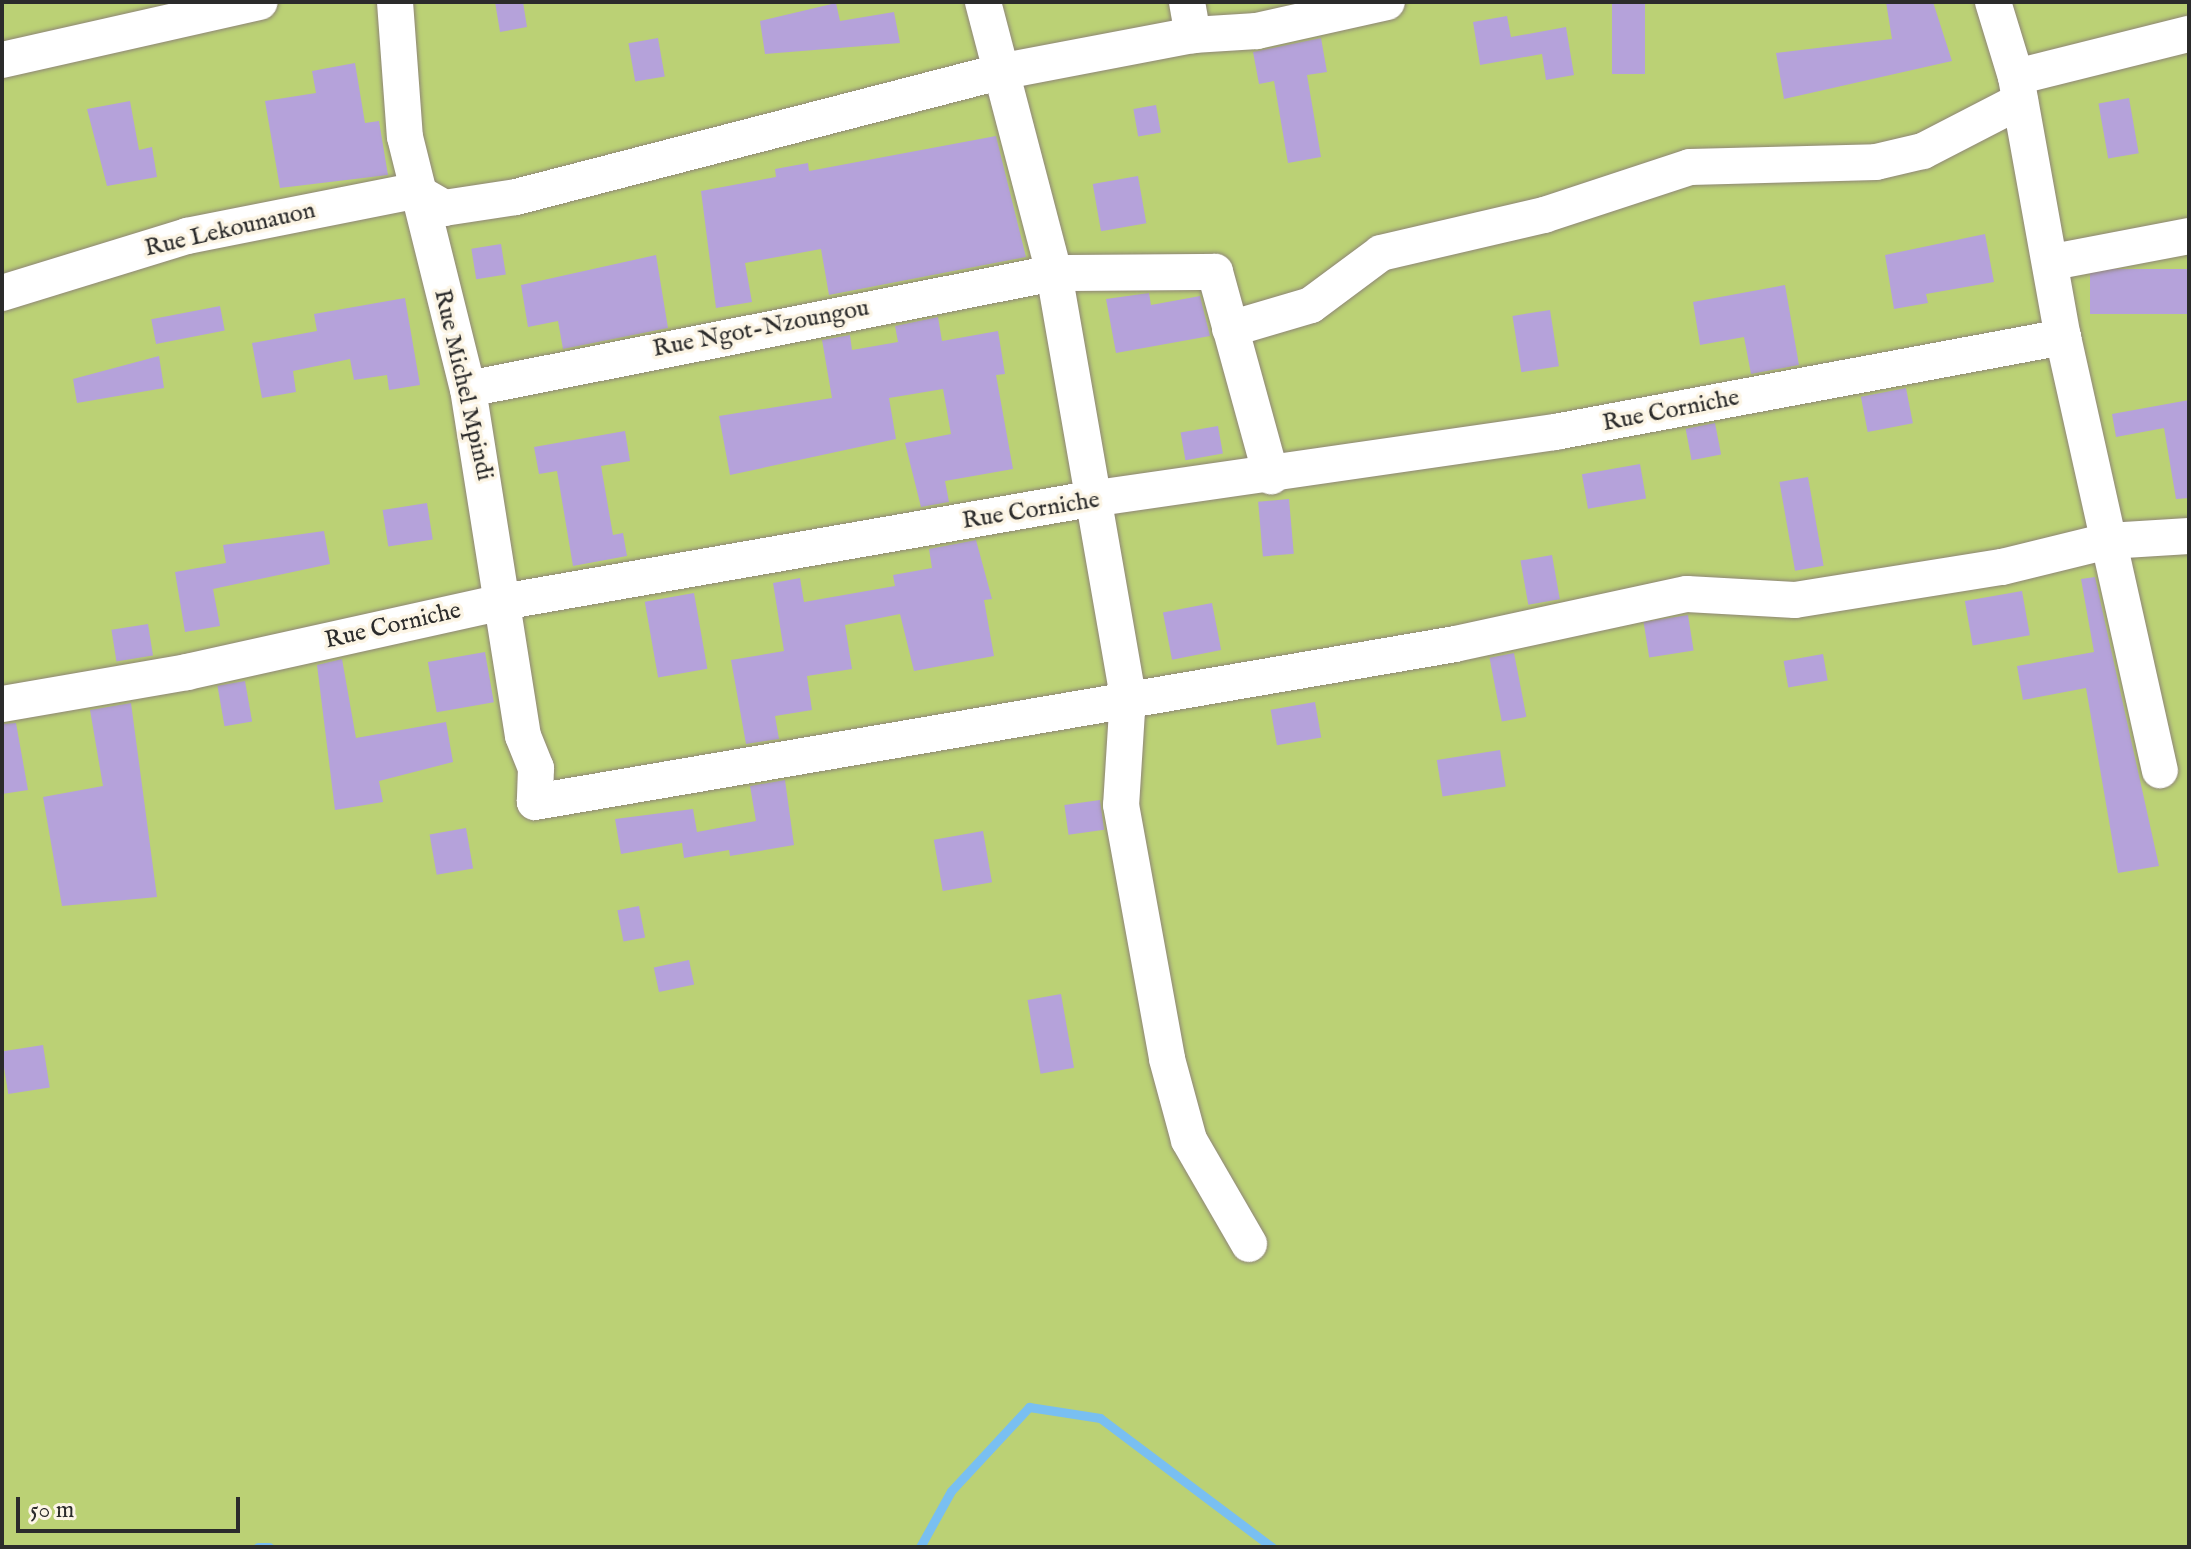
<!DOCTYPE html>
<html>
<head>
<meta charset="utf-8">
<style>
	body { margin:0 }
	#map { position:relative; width:2191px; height:1549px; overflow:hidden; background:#f1dfc0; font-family:"IM FELL English",serif }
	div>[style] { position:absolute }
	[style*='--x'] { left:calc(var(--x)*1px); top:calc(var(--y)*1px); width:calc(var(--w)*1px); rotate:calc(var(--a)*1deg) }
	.green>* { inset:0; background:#bbd175; transform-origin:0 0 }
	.stream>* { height:9px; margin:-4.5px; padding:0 4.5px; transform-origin:4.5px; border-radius:4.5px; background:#79bff1 }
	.building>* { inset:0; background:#b5a2da; transform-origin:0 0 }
	.roads { filter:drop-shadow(0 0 2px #8e8576) drop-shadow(0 0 2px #8e8576) }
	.street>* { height:36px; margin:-18px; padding:0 18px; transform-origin:18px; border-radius:18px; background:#fff }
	span { translate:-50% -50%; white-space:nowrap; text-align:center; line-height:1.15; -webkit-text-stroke:7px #fcf5e5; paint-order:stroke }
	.street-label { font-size:24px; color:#2b2b2b }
	.frame { position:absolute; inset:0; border:4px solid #2b2b2b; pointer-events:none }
	.scale { position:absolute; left:16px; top:1497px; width:224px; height:36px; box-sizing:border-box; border:4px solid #2b2b2b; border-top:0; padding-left:10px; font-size:24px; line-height:28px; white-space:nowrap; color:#2b2b2b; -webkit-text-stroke:6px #fcf5e5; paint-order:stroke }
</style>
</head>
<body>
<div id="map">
	<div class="green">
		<div style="left:2px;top:2px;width:2187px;height:1545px"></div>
	</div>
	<div class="stream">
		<div style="--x:258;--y:1547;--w:11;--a:0"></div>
		<div style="--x:920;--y:1547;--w:64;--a:-61"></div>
		<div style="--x:951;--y:1491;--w:115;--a:-47.1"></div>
		<div style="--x:1029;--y:1407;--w:72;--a:8.8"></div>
		<div style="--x:1100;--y:1418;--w:215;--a:36.9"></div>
	</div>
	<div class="building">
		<div style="clip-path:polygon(495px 2px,523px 2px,527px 27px,500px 32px)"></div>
		<div style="left:1612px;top:2px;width:33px;height:72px"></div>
		<div style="clip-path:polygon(1886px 2px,1933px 2px,1952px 61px,1784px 99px,1776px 53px,1892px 39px)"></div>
		<div style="clip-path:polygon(836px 3px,840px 21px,894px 12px,900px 43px,765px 54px,760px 21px)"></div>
		<div style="clip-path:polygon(1507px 16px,1511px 37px,1566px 27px,1574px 75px,1546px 80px,1542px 54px,1480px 65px,1473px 22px)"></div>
		<div style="left:658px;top:38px;width:39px;height:30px;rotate:80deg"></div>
		<div style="clip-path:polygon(1321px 38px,1327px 72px,1307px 75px,1321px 157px,1288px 163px,1274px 81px,1259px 84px,1253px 52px)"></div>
		<div style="clip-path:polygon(355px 63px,365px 123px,379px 121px,388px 175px,280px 188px,265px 101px,316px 93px,312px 71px)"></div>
		<div style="left:2129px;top:98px;width:56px;height:31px;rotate:80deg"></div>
		<div style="clip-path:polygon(130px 101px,139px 150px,152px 147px,157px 177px,107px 186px,87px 109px)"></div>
		<div style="left:1156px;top:105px;width:28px;height:23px;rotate:80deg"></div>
		<div style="clip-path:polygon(996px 136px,1026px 257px,829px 295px,821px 249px,745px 263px,752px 302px,716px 308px,701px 191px,776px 177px,775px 169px,808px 163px,809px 171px)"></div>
		<div style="left:1138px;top:176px;width:48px;height:46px;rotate:80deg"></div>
		<div style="clip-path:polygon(1985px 234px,1994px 282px,1926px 294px,1928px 303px,1894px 309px,1885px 255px)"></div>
		<div style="left:501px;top:244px;width:31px;height:30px;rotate:81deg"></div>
		<div style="clip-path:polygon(656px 255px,668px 328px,563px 349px,558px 321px,528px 327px,521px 285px)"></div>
		<div style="left:2189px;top:269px;width:45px;height:99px;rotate:90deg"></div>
		<div style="clip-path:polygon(1785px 285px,1799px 365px,1751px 374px,1744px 337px,1700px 345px,1693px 302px)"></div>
		<div style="clip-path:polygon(1149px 293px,1151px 305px,1200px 296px,1210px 336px,1116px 353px,1106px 299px)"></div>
		<div style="clip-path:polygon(405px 298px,420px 385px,389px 390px,387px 375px,354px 380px,350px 359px,293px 371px,296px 392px,262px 398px,252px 343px,317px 331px,314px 314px)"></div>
		<div style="left:220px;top:306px;width:25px;height:70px;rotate:79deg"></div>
		<div style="left:1550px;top:310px;width:57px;height:38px;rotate:81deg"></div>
		<div style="clip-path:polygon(938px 317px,942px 341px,998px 331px,1005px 374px,996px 375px,1013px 469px,945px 481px,949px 502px,921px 507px,905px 443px,951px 434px,943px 389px,889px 398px,896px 439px,730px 475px,719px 416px,832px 398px,822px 340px,850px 335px,852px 350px,898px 342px,895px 326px)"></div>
		<div style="clip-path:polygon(159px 356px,164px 388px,77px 403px,73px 379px)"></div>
		<div style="left:1906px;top:388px;width:36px;height:46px;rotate:79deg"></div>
		<div style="clip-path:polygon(2189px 400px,2189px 498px,2176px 499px,2164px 428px,2116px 437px,2112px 414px)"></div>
		<div style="left:1715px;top:423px;width:32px;height:30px;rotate:79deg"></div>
		<div style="left:1218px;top:426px;width:28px;height:38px;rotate:80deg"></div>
		<div style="clip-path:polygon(625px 431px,630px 461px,601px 466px,613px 535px,623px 533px,627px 556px,573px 566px,557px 471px,539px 474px,534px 447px)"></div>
		<div style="left:1640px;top:464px;width:35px;height:59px;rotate:80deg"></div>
		<div style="left:1808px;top:477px;width:90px;height:29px;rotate:80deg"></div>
		<div style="left:1289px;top:499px;width:55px;height:31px;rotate:85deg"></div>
		<div style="left:427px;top:503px;width:37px;height:45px;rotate:81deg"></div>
		<div style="clip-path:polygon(324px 531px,330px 564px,213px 589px,220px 626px,185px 632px,175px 572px,226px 563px,223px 545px)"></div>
		<div style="clip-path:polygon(976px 540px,992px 599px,984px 600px,994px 656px,914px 671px,900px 614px,845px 625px,852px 669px,807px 676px,812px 710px,775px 716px,779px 739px,746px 744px,731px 660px,784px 651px,773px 583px,800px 578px,804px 602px,895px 586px,893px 575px,932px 568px,929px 549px)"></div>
		<div style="left:1552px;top:555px;width:45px;height:32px;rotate:80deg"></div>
		<div style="clip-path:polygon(2095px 577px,2159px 866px,2118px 873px,2086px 688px,2023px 700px,2017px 666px,2094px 652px,2081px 579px)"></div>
		<div style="left:2022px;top:591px;width:45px;height:58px;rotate:80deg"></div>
		<div style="left:694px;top:593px;width:77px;height:50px;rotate:80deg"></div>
		<div style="left:1212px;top:603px;width:48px;height:50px;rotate:79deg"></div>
		<div style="left:1688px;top:615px;width:36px;height:45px;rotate:81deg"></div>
		<div style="left:148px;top:624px;width:32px;height:37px;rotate:81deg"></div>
		<div style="left:485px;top:652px;width:51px;height:58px;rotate:80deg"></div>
		<div style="left:1514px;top:653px;width:65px;height:25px;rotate:79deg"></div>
		<div style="left:1823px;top:654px;width:27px;height:40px;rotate:80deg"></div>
		<div style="clip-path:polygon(342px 659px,356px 738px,446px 722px,453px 762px,379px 781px,383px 802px,335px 810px,317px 665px)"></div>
		<div style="left:245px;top:681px;width:41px;height:28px;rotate:80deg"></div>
		<div style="left:1315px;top:702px;width:36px;height:45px;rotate:80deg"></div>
		<div style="clip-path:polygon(131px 703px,157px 897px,62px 906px,43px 797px,103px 786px,90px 710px)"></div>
		<div style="clip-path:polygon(16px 723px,28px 790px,2px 794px,2px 724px)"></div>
		<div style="left:1500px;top:750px;width:37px;height:64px;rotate:81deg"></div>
		<div style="clip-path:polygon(785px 780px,794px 845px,730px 856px,729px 850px,684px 858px,682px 843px,621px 854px,615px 819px,693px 809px,697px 832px,756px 821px,750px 786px)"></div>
		<div style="left:1100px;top:800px;width:30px;height:36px;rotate:82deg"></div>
		<div style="left:466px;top:828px;width:41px;height:37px;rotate:80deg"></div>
		<div style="left:983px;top:831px;width:52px;height:50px;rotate:80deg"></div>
		<div style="left:639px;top:906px;width:32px;height:22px;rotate:79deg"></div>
		<div style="left:689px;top:960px;width:25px;height:36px;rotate:78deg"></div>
		<div style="left:1061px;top:994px;width:75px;height:34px;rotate:80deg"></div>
		<div style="left:43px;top:1045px;width:43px;height:42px;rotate:81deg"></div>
	</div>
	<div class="roads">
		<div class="street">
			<div style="--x:395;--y:2;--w:135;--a:85.8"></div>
			<div style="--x:405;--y:137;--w:260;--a:76"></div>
			<div style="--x:468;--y:389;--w:351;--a:81"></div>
			<div style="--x:523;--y:736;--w:35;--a:68"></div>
			<div style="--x:536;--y:768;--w:34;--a:92"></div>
			<div style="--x:535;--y:802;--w:933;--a:-9.74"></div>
			<div style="--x:1455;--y:644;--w:237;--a:-12.2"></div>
			<div style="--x:1687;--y:594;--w:108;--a:3.2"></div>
			<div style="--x:1795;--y:600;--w:210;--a:-9.1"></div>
			<div style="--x:2002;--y:567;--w:109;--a:-13.8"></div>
			<div style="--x:2108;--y:541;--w:81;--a:-3.5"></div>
			<div style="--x:983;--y:2;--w:280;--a:75.3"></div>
			<div style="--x:1054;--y:273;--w:428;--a:80.1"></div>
			<div style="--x:1128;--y:695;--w:110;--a:93.6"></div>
			<div style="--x:1121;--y:805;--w:258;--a:79.7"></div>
			<div style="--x:1167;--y:1059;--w:84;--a:74.8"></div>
			<div style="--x:1189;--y:1140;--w:120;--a:60"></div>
			<div style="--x:1187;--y:2;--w:34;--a:80"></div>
			<div style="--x:1993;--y:2;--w:78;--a:73"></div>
			<div style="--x:2016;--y:77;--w:264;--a:79.8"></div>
			<div style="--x:2063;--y:337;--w:444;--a:77.4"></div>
			<div style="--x:2;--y:60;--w:264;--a:-12.7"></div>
			<div style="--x:2016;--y:77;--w:178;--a:-14"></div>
			<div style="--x:2053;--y:262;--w:138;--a:-10.8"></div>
			<div style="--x:2;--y:293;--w:194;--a:-17.1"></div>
			<div style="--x:187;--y:236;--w:232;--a:-11.2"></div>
			<div style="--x:415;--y:191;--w:34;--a:30"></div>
			<div style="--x:444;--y:208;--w:73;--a:-8.7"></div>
			<div style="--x:516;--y:197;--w:499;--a:-14.5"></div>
			<div style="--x:999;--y:72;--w:197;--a:-10.8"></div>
			<div style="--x:1193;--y:35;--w:64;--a:-3.6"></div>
			<div style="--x:1257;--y:31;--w:133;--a:-12.6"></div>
			<div style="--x:1230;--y:329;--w:84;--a:-16.5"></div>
			<div style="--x:1311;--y:305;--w:87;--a:-36.6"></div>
			<div style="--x:1381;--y:253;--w:167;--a:-13.1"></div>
			<div style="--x:1544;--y:215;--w:154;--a:-18.2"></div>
			<div style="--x:1690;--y:167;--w:186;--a:-1.5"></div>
			<div style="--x:1876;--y:162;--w:48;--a:-13.2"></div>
			<div style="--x:1923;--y:151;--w:109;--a:-27.3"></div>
			<div style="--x:468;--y:389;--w:597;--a:-11.2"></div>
			<div style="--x:1054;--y:273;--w:161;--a:-0.4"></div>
			<div style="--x:1215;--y:272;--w:212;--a:74.6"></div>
			<div style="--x:2;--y:704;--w:188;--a:-9.8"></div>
			<div style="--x:187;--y:672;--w:329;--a:-12.5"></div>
			<div style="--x:508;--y:601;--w:591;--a:-9.94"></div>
			<div style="--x:1090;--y:499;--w:470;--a:-8.2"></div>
			<div style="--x:1555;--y:432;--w:517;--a:-10.59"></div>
		</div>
	</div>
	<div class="street-label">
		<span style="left:230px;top:230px;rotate:-13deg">Rue Lekounauon</span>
		<span style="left:761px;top:329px;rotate:-11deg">Rue Ngot-Nzoungou</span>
		<span style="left:463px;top:385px;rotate:77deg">Rue Michel Mpindi</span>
		<span style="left:1671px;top:411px;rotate:-11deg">Rue Corniche</span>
		<span style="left:1031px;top:511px;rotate:-9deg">Rue Corniche</span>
		<span style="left:393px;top:626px;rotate:-13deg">Rue Corniche</span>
	</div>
	<div class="frame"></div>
	<div class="scale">50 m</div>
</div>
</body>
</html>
